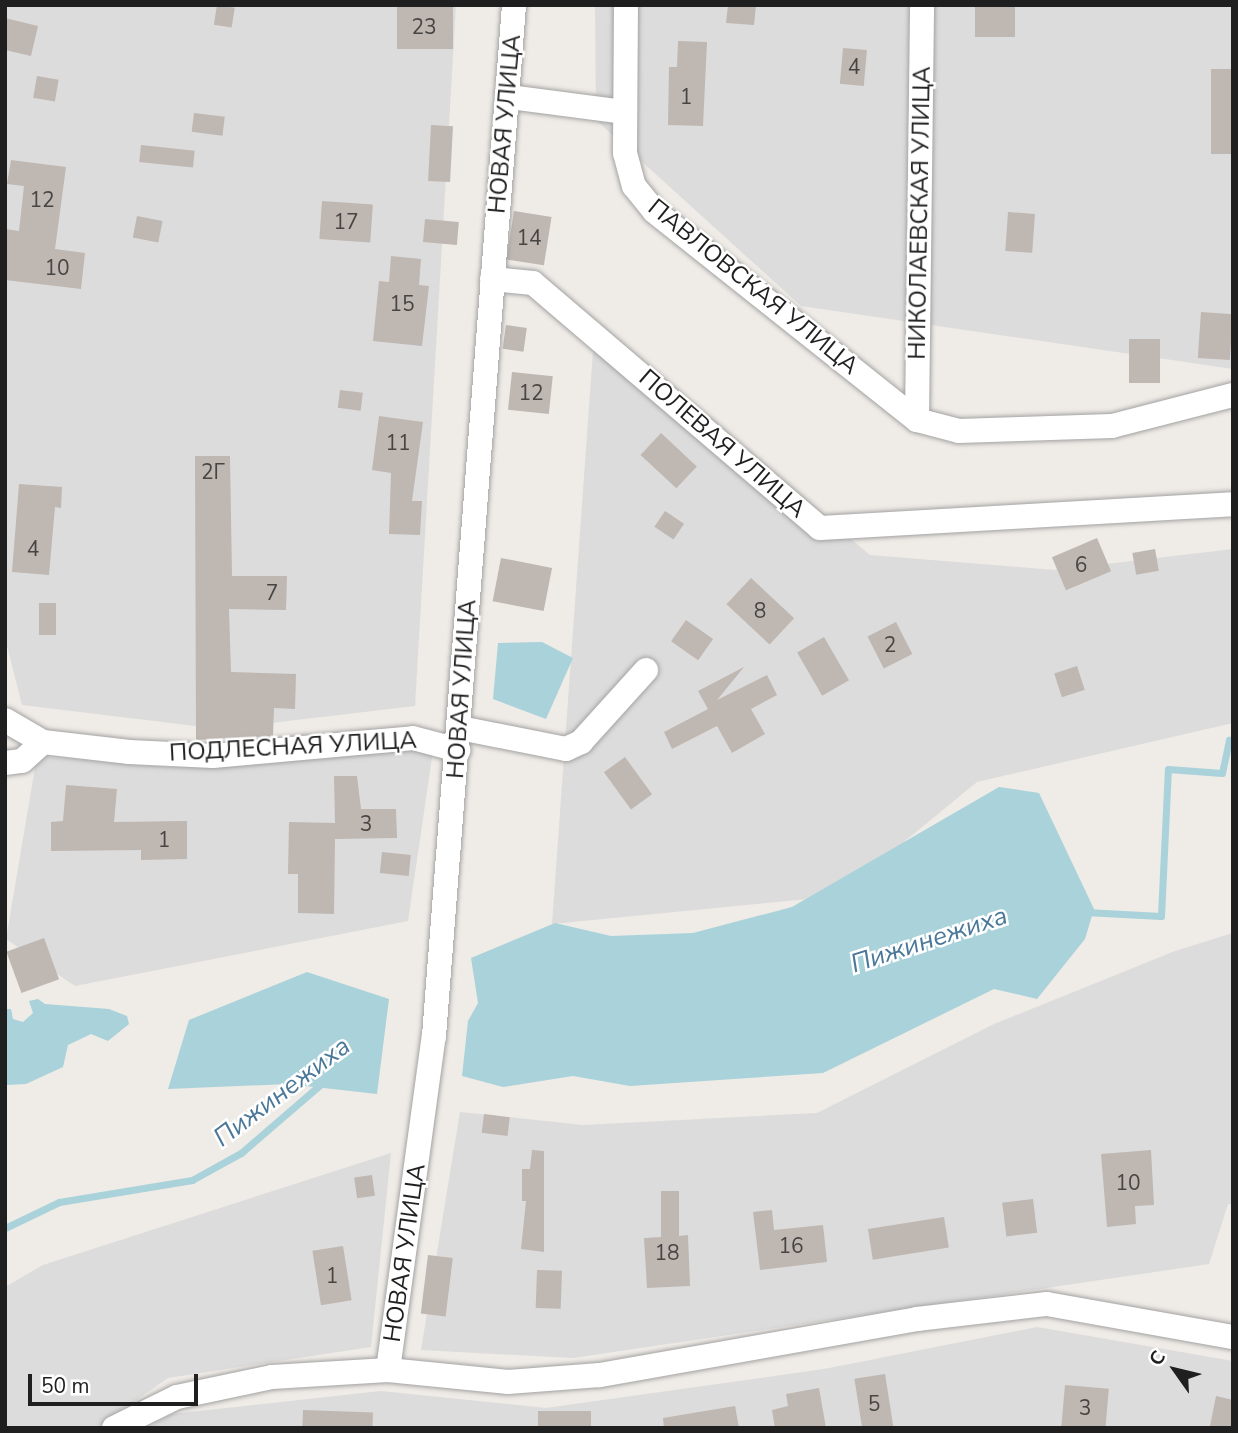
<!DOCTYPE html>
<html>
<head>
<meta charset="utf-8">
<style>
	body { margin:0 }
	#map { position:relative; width:1238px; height:1433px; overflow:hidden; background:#efebe6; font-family:"Nunito Sans",sans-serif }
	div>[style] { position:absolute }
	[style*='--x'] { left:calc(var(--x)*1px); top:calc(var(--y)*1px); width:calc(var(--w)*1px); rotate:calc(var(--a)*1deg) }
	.residential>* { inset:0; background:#dddcdc }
	.water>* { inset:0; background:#a9d2da }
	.stream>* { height:7px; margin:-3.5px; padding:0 3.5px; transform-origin:3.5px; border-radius:3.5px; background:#a9d2da }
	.building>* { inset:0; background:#bfb7b2; transform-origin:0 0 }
	.roads { filter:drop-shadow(0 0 2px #a3a3a3) drop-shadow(0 0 2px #a3a3a3) }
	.minor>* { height:24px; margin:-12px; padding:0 12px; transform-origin:12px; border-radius:12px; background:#fff }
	span { translate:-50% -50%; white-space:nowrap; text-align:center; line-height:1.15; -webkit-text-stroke:5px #fff; paint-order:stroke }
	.number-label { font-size:21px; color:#474544 }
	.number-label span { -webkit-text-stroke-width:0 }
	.street-label { font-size:24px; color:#1f1f1f }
	.water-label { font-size:26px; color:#4b7899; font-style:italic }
	.frame { position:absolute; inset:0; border:7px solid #1f1f1f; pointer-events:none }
	.north { position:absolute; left:1140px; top:1335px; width:70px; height:70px; -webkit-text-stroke:5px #fff; paint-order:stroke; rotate:304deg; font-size:19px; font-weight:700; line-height:28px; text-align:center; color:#1f1f1f }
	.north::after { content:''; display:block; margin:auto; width:24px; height:32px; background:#1f1f1f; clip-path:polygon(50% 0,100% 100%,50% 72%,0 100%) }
	.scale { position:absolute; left:28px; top:1374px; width:170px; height:32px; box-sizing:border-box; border:4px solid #1f1f1f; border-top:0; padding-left:9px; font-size:21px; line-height:24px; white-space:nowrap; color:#1f1f1f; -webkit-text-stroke:5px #fff; paint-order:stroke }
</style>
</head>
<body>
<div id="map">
	<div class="residential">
		<div style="clip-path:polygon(5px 5px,456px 5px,415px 706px,220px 729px,22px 705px,5px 638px)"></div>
		<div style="clip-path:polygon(595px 5px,1233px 5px,1233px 369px,801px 306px,596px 120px)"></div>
		<div style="clip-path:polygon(595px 323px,870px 555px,1055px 570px,1233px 549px,1233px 723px,977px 782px,838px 896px,552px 924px)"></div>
		<div style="clip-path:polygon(435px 737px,408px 921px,75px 986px,6px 939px,37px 756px,166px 767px)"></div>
		<div style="clip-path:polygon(1233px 933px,1233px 1204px,1228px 1204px,1209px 1264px,573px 1358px,421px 1350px,460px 1112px,583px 1125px,817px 1113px,994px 1024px,1175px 951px)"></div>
		<div style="clip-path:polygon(391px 1153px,371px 1347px,168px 1378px,96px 1428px,5px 1428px,5px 1287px,43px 1265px)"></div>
		<div style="clip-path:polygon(1037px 1327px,1233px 1361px,1233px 1428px,148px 1428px,171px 1414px,381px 1391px,546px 1408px,824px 1369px)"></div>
	</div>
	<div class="water">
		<div style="clip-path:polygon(542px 642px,573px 658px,546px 719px,493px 699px,498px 643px)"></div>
		<div style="clip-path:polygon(999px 787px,1039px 793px,1094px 909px,1085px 939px,1037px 999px,994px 989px,823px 1073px,630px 1086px,573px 1076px,503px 1087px,462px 1076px,468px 1021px,478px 1003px,471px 958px,555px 923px,611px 936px,693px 933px,792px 907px)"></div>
		<div style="clip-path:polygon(307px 972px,389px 999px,377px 1094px,288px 1084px,168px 1089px,189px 1020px)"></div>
		<div style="clip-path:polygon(38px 999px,45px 1004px,109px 1009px,127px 1016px,129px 1024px,108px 1041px,91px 1034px,68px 1045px,63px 1067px,26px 1084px,5px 1085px,5px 1009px,11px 1009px,13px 1019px,23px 1022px,33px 1013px,29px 1001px)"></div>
	</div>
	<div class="stream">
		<div style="--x:1085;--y:912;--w:76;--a:3"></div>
		<div style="--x:1161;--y:916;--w:147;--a:-87.3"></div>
		<div style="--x:1168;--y:769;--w:54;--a:4.2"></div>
		<div style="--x:1222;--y:773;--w:34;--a:-78"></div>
		<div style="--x:1229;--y:740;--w:4;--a:27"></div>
		<div style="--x:5;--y:1228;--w:60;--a:-25.7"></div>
		<div style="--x:59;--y:1202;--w:135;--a:-9.4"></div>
		<div style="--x:192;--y:1180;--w:56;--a:-28.9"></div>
		<div style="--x:241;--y:1153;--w:106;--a:-40.8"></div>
	</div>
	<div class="building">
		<div style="left:217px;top:5px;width:18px;height:20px;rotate:9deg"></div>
		<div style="left:397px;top:5px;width:56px;height:44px"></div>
		<div style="clip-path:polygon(728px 5px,756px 5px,754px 25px,726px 23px)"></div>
		<div style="left:975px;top:5px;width:40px;height:32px"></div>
		<div style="clip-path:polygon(5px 18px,38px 26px,31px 56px,5px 50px)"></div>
		<div style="clip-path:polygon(678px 41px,707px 42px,703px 126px,668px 125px,669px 67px,677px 67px)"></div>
		<div style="left:843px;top:48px;width:24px;height:36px;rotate:5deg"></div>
		<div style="left:1233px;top:69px;width:85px;height:22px;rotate:90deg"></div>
		<div style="left:37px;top:76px;width:22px;height:22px;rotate:10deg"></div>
		<div style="left:194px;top:113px;width:31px;height:19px;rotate:7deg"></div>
		<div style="left:431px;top:125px;width:22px;height:56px;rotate:3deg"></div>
		<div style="left:141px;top:145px;width:54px;height:17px;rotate:6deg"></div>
		<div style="clip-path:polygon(11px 160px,66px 167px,55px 249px,85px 253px,81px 289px,5px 280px,5px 229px,19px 231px,24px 186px,7px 184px)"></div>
		<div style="left:322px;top:201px;width:51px;height:38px;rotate:4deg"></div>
		<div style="left:514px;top:211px;width:38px;height:49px;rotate:9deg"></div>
		<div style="left:1008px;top:212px;width:27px;height:39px;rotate:4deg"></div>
		<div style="left:137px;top:216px;width:26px;height:22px;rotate:11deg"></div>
		<div style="left:425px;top:219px;width:34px;height:23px;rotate:5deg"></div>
		<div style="clip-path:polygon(391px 256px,421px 259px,419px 285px,429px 286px,422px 346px,373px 341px,379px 281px,389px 282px)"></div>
		<div style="left:1201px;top:312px;width:32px;height:46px;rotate:4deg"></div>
		<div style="left:506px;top:325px;width:21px;height:24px;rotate:8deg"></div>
		<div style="left:1129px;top:339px;width:31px;height:44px"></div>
		<div style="left:512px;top:372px;width:41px;height:38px;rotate:6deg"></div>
		<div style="left:340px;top:390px;width:23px;height:18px;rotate:7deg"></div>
		<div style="clip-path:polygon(379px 416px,423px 422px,412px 501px,422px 501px,420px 535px,389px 534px,391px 473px,372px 470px)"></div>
		<div style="left:661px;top:433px;width:49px;height:30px;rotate:43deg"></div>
		<div style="clip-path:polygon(195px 456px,230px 456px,232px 576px,287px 576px,286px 610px,229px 609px,231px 672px,296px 674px,295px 709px,274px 708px,273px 736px,196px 740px)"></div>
		<div style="clip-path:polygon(19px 484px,62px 487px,61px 508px,55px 507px,49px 575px,12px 572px)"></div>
		<div style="left:665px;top:511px;width:23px;height:19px;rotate:34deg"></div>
		<div style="left:1097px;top:538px;width:36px;height:49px;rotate:67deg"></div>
		<div style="left:1155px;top:549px;width:22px;height:23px;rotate:80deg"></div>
		<div style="left:501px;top:558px;width:52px;height:44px;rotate:11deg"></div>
		<div style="left:751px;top:578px;width:59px;height:36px;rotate:43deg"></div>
		<div style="left:39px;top:603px;width:17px;height:32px"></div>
		<div style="left:686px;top:620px;width:33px;height:26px;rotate:35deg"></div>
		<div style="left:896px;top:622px;width:36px;height:32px;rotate:63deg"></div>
		<div style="left:824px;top:637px;width:50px;height:31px;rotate:60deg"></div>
		<div style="left:1077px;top:666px;width:25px;height:24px;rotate:72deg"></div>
		<div style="clip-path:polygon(744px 667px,717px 700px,767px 675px,777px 695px,751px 709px,765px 734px,732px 753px,717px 726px,672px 749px,664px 732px,708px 709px,698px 691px)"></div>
		<div style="left:625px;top:757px;width:46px;height:26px;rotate:54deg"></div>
		<div style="clip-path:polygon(334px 776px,357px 776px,361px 809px,396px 809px,397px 838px,335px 839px,334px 914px,298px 913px,298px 874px,288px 874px,289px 822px,335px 823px)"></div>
		<div style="clip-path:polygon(66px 785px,117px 789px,114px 822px,187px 821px,187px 859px,141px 860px,141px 850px,51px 851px,51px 822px,63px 821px)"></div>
		<div style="left:382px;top:852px;width:29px;height:21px;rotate:6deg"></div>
		<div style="left:44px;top:938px;width:44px;height:40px;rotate:70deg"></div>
		<div style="left:484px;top:1114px;width:26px;height:19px;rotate:7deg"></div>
		<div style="clip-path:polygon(532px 1150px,544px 1151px,544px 1252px,521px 1249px,526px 1201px,522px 1201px,522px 1169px,530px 1169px)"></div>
		<div style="clip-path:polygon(1151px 1150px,1154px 1205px,1135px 1206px,1136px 1224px,1107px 1227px,1101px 1154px)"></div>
		<div style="left:372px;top:1175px;width:21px;height:18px;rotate:82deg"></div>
		<div style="clip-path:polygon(661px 1191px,679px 1191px,679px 1236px,688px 1235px,690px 1286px,647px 1288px,644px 1238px,661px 1237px)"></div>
		<div style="left:1033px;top:1199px;width:34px;height:31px;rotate:83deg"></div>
		<div style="clip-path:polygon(772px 1210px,774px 1230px,823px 1225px,827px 1262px,760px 1270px,753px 1212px)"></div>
		<div style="left:944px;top:1217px;width:31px;height:77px;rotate:81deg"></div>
		<div style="left:343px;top:1246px;width:55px;height:31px;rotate:81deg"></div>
		<div style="left:428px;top:1255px;width:25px;height:59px;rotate:7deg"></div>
		<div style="left:537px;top:1270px;width:25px;height:38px;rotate:2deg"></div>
		<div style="left:885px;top:1374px;width:55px;height:31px;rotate:81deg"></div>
		<div style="left:1065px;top:1385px;width:44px;height:43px;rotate:5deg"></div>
		<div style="clip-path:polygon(819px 1388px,826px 1428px,775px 1428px,772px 1410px,788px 1406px,786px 1394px)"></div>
		<div style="clip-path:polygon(1216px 1396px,1233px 1400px,1233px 1428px,1210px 1426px)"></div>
		<div style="clip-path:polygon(735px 1406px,739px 1428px,664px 1428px,663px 1418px)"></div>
		<div style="left:303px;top:1410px;width:70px;height:18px;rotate:2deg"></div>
		<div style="left:538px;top:1411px;width:53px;height:17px"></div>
	</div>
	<div class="roads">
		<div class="minor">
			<div style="--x:626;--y:5;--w:148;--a:90.4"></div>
			<div style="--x:625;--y:153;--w:34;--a:75"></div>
			<div style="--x:634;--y:186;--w:32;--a:51"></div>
			<div style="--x:654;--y:211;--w:336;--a:38.5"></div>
			<div style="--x:917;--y:420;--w:43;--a:14.7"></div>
			<div style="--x:959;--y:431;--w:153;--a:-1.9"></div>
			<div style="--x:1112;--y:426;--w:125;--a:-14.4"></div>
			<div style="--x:509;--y:97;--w:117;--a:7.4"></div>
			<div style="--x:492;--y:279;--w:41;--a:5.6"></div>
			<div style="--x:533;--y:283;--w:377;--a:40.5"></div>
			<div style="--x:820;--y:528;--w:414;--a:-3.3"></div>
			<div style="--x:917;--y:420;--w:415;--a:-89.3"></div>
			<div style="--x:5;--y:720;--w:44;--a:30.1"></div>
			<div style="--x:43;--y:742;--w:87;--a:6.6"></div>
			<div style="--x:129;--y:752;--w:84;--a:2.7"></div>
			<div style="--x:213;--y:756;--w:201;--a:-5.1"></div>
			<div style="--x:413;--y:738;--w:47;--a:14.9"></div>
			<div style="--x:460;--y:728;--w:108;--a:11.2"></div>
			<div style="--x:566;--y:749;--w:17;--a:-25"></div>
			<div style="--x:581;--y:742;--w:97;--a:-47.9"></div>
			<div style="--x:5;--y:763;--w:17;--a:-7"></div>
			<div style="--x:22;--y:761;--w:28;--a:-42"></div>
			<div style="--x:388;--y:1370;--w:337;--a:-82.2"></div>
			<div style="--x:434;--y:1036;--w:1034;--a:-85.56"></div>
			<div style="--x:114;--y:1428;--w:70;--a:-26.2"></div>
			<div style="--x:177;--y:1397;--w:97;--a:-11.9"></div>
			<div style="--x:272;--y:1377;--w:116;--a:-3.5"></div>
			<div style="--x:388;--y:1370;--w:121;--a:5.7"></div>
			<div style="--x:508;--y:1382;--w:92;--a:-4.4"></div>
			<div style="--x:600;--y:1375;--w:322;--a:-10"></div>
			<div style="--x:917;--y:1319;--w:131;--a:-6.6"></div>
			<div style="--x:1047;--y:1304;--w:189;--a:10.1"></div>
		</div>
	</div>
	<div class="number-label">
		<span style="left:424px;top:27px">23</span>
		<span style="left:854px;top:67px">4</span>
		<span style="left:686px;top:97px">1</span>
		<span style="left:42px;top:200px">12</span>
		<span style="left:346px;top:222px">17</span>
		<span style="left:529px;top:238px">14</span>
		<span style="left:57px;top:268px">10</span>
		<span style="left:402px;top:304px">15</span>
		<span style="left:531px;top:393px">12</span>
		<span style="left:398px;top:443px">11</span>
		<span style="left:213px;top:472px">2Г</span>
		<span style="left:33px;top:549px">4</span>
		<span style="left:1081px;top:565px">6</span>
		<span style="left:272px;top:593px">7</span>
		<span style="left:760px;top:611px">8</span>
		<span style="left:890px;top:645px">2</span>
		<span style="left:366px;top:824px">3</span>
		<span style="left:164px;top:840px">1</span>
		<span style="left:1128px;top:1183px">10</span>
		<span style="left:791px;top:1246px">16</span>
		<span style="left:667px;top:1253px">18</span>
		<span style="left:332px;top:1276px">1</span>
		<span style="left:874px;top:1404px">5</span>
		<span style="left:1085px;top:1408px">3</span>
	</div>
	<div class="street-label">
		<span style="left:505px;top:124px;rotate:-85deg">НОВАЯ УЛИЦА</span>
		<span style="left:920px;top:213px;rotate:-89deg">НИКОЛАЕВСКАЯ УЛИЦА</span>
		<span style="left:753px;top:287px;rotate:39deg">ПАВЛОВСКАЯ УЛИЦА</span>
		<span style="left:722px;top:444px;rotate:41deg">ПОЛЕВАЯ УЛИЦА</span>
		<span style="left:462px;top:689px;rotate:-86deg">НОВАЯ УЛИЦА</span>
		<span style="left:293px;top:747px;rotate:-3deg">ПОДЛЕСНАЯ УЛИЦА</span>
		<span style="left:405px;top:1253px;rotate:-82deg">НОВАЯ УЛИЦА</span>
	</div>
	<div class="water-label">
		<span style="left:929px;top:940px;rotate:-18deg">Пижинежиха</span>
		<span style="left:282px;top:1092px;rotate:-37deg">Пижинежиха</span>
	</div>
	<div class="frame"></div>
	<div class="north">С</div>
	<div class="scale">50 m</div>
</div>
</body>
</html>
